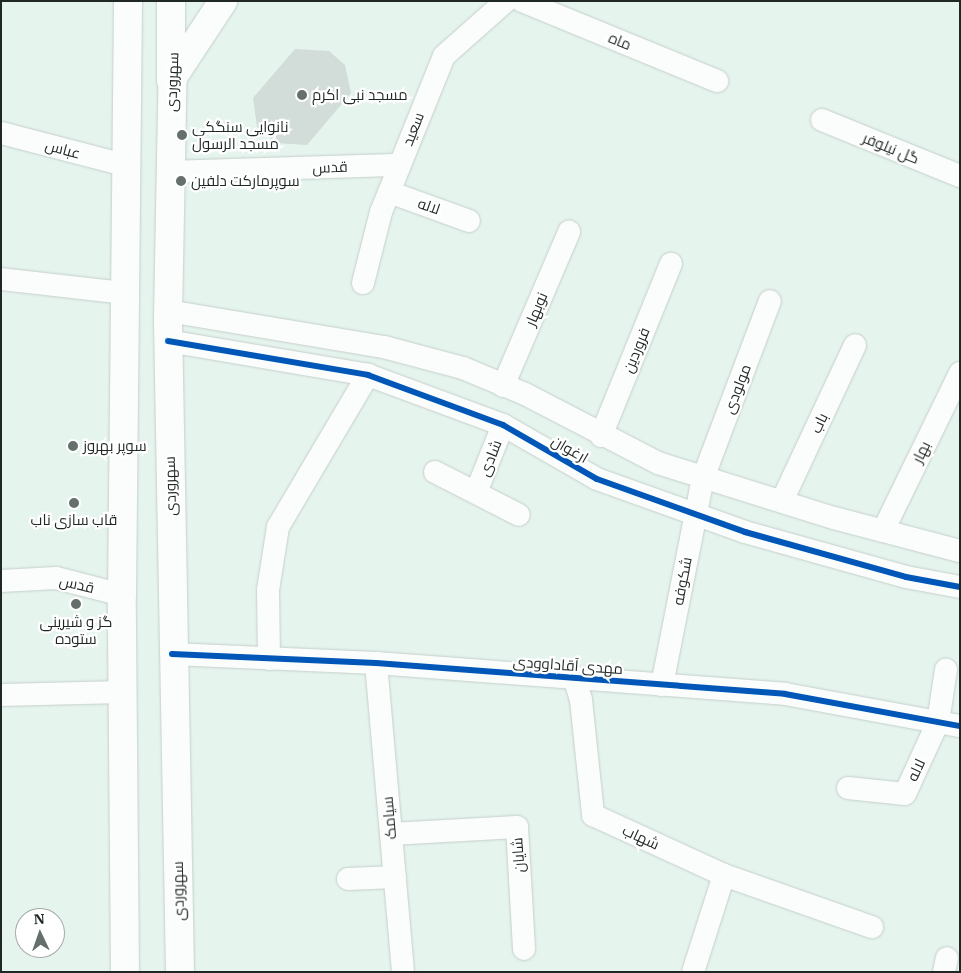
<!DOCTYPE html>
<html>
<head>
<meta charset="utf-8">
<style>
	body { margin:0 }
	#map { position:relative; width:961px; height:973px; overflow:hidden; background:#e6f4ee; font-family:"IBM Plex Serif",Cairo,serif }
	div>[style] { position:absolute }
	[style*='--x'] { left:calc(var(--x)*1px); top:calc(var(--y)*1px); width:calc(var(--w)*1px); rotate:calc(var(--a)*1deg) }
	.building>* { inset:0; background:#d2dcd8 }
	.roads { filter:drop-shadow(0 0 1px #c4cfcb) drop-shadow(0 0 1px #c4cfcb) }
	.street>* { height:22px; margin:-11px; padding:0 11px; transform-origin:11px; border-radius:11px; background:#fbfdfc }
	.secondary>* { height:28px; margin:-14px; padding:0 14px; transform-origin:14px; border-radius:14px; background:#fbfdfc }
	.highway>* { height:28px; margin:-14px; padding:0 14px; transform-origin:14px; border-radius:14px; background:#fbfdfc }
	.cycleway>* { height:6px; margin:-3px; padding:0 3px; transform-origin:3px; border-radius:3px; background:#0057b8 }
	.dots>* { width:14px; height:14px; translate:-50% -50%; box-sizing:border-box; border:2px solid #fff; border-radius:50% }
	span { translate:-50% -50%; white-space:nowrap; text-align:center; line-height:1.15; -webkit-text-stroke:4.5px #fff; paint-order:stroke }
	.street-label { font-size:15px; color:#1f2824 }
	.poi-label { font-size:15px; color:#1f2824 }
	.left { translate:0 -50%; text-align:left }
	.frame { position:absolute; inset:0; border:2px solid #1f2824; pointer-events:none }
	.north { position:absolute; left:15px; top:908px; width:50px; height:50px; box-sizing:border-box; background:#fff; border:1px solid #a5a9a7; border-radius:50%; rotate:357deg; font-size:14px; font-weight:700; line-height:20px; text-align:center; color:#1f2824 }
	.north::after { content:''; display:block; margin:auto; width:18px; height:22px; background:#656f6b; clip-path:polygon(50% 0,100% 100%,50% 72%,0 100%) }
</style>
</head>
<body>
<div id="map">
	<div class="building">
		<div style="clip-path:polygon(295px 49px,329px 51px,345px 65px,351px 93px,307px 145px,276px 143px,257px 127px,253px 98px)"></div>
	</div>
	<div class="roads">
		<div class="street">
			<div style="--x:522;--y:1;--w:211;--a:22.3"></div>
			<div style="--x:822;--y:120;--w:149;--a:22.1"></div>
			<div style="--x:1;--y:133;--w:128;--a:14.5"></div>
			<div style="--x:170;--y:172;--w:229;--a:-1.8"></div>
			<div style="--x:389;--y:192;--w:85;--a:19.9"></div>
			<div style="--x:1;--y:279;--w:123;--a:6.5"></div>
			<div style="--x:363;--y:283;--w:73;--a:-75.8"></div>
			<div style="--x:381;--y:212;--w:168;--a:-68"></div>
			<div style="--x:444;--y:56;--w:83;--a:-41.6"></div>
			<div style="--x:168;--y:311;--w:219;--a:9.5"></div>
			<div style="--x:384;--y:347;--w:82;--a:14.9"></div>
			<div style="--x:463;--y:368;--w:67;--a:22.8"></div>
			<div style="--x:525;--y:394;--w:150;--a:27.4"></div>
			<div style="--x:658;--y:463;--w:184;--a:17.4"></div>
			<div style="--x:834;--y:518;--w:130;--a:14.7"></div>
			<div style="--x:168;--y:341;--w:203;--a:9.6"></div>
			<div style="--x:368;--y:375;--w:144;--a:20.3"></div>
			<div style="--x:503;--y:425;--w:108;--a:29.9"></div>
			<div style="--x:597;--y:479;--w:157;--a:19.7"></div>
			<div style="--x:745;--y:532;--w:167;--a:15.6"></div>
			<div style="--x:906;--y:577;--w:55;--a:10.5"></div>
			<div style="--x:503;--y:386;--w:168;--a:-66.8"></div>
			<div style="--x:601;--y:436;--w:186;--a:-67.9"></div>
			<div style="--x:435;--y:472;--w:94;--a:27.1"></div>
			<div style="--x:477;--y:490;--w:70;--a:-68.2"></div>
			<div style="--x:782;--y:501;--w:172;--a:-64.9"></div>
			<div style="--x:883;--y:531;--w:176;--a:-64"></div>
			<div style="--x:1;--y:581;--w:55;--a:-3.1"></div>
			<div style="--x:56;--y:578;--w:68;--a:14.4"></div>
			<div style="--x:172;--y:654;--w:204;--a:2.5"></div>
			<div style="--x:376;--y:663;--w:410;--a:4.3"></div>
			<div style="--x:785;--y:694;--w:178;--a:10.4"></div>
			<div style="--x:269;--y:659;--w:69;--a:-90.8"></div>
			<div style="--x:268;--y:590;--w:64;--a:-81"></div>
			<div style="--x:278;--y:527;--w:177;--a:-59.4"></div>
			<div style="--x:376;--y:663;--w:310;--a:85"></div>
			<div style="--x:574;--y:677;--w:24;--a:73"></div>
			<div style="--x:581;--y:700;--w:116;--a:84"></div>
			<div style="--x:593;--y:815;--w:144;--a:24.6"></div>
			<div style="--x:724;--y:875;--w:102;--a:107.7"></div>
			<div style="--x:662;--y:685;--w:211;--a:-78.8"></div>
			<div style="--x:703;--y:478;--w:189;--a:-69.3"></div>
			<div style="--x:1;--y:695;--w:121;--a:-1.4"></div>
			<div style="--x:848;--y:788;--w:57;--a:6"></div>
			<div style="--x:905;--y:794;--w:79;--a:-65.4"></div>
			<div style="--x:938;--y:722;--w:53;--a:-81.3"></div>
			<div style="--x:391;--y:834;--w:126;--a:-3.2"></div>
			<div style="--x:517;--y:827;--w:122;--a:86.7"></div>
			<div style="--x:724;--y:875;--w:157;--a:19.4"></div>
			<div style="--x:348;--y:879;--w:47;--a:-2.4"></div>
			<div style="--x:944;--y:972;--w:14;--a:-78"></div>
		</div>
		<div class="secondary">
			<div style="--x:173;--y:56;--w:267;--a:91.1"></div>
			<div style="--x:168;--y:323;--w:649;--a:88.94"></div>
			<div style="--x:171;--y:80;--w:95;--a:-56.6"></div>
			<div style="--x:125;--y:972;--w:377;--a:-90.5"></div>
			<div style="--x:122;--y:595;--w:594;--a:-89.42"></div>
		</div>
		<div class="highway">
			<div style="--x:171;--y:1;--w:79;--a:90"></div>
		</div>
	</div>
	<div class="cycleway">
		<div style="--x:168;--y:341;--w:203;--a:9.6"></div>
		<div style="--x:368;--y:375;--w:144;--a:20.3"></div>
		<div style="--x:503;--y:425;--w:108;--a:29.9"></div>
		<div style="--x:597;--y:479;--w:157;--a:19.7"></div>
		<div style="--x:745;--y:532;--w:167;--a:15.6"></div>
		<div style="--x:906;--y:577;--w:55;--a:10.5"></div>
		<div style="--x:172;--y:654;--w:204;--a:2.5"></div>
		<div style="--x:376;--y:663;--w:410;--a:4.3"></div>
		<div style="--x:785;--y:694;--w:178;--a:10.4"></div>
	</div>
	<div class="dots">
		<div style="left:302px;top:95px;background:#656f6b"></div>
		<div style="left:182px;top:135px;background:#656f6b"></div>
		<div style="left:181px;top:181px;background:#656f6b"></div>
		<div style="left:73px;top:446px;background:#656f6b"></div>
		<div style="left:74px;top:503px;background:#656f6b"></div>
		<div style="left:76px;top:604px;background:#656f6b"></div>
	</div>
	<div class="street-label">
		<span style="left:620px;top:41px;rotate:22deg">ماه</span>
		<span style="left:172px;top:82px;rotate:-88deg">سهروردی</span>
		<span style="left:413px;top:129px;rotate:-69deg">سعید</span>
		<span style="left:891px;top:148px;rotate:22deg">گل نیلوفر</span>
		<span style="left:63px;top:149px;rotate:15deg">عباس</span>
		<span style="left:330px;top:167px;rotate:-2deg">قدس</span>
		<span style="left:429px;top:206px;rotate:19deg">لاله</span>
		<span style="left:536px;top:309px;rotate:-67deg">نوبهار</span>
		<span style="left:636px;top:350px;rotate:-68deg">فروردین</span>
		<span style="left:737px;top:389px;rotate:-69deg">مولودی</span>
		<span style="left:819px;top:423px;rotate:-65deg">باب</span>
		<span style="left:570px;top:449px;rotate:30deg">ارغوان</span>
		<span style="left:921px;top:452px;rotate:-64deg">بهار</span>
		<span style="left:490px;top:458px;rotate:-68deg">شادی</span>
		<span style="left:170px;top:486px;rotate:-91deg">سهروردی</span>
		<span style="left:682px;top:581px;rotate:-79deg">شکوفه</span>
		<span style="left:77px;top:584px;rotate:13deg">قدس</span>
		<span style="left:568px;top:665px;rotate:4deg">مهدی آقاداوودی</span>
		<span style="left:916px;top:770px;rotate:-65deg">لاله</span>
		<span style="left:389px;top:818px;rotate:-95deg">سیامک</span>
		<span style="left:641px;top:837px;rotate:25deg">شهاب</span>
		<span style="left:518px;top:855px;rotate:-94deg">شایان</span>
		<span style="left:178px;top:891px;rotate:-91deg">سهروردی</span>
	</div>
	<div class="poi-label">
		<span class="left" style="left:312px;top:95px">مسجد نبی اکرم</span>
		<span class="left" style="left:192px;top:135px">نانوایی سنگکی<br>مسجد الرسول</span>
		<span class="left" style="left:191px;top:181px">سوپرمارکت دلفین</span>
		<span class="left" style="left:83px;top:446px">سوپر بهروز</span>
		<span style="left:74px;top:520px">قاب سازی ناب</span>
		<span style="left:76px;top:630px">گز و شیرینی<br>ستوده</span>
	</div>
	<div class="frame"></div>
	<div class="north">N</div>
</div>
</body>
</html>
